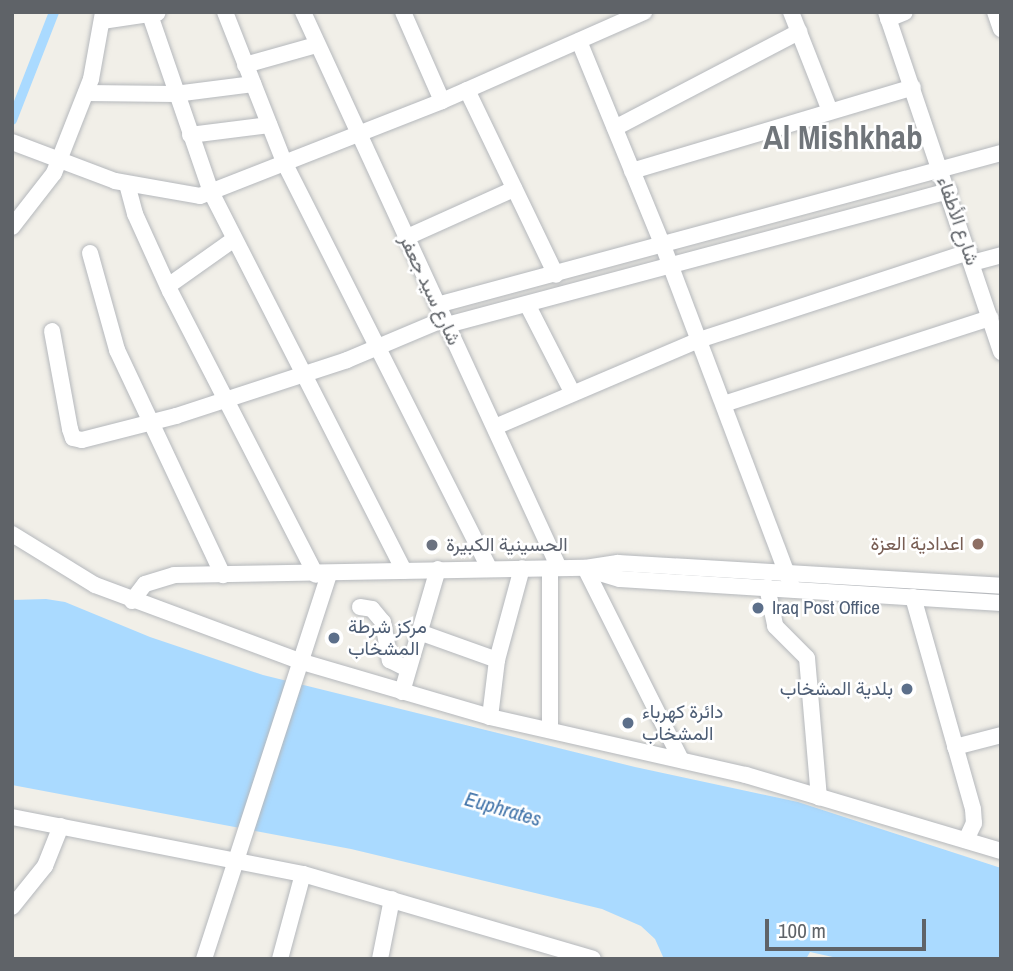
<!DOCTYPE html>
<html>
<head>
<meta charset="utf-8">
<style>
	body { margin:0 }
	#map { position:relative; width:1013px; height:971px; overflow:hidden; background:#f1efe8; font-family:"Archivo Narrow",Vazirmatn,sans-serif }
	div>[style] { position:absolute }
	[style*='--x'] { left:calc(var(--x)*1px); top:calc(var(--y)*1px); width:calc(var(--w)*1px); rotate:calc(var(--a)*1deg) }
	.water>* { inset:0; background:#aadaff }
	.canal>* { height:10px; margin:-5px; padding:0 5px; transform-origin:5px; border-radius:5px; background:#aadaff }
	.roads { filter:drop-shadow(0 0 2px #b5b8bc) drop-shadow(0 0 2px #b5b8bc) }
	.minor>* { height:16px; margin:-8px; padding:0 8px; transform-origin:8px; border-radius:8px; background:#fff }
	.dots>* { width:19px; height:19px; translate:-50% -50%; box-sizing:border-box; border:4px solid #fff; border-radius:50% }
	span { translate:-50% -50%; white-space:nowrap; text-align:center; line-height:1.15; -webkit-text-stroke:5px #fff; paint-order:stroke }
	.street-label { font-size:19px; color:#5f6368 }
	.education-label { font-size:19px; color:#785e54 }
	.right { translate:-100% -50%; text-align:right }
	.worship-label { font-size:19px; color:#5b616d }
	.left { translate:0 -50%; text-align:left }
	.service-label { font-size:19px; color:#4e5e75 }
	.water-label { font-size:21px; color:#4174aa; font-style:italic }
	.town-label { font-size:33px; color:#70757a; font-weight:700 }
	.frame { position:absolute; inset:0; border:14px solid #5f6368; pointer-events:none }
	.scale { position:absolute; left:765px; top:919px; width:161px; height:32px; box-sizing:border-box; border:4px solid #5f6368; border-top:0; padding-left:9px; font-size:21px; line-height:24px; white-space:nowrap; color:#5f6368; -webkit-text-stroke:5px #fff; paint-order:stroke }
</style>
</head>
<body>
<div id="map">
	<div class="water">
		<div style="clip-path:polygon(46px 599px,65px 602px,150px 637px,263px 675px,635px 767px,798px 802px,1001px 868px,1001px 959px,842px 959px,810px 952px,806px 959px,664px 959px,655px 939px,641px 926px,602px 909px,351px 849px,12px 785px,12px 600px)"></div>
	</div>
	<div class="canal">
		<div style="--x:12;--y:120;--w:116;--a:-68.7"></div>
	</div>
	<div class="roads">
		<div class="minor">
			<div style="--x:149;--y:12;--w:190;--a:71"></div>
			<div style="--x:211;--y:192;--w:425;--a:63"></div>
			<div style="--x:225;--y:12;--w:163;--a:68.5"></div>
			<div style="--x:285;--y:164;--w:453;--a:63.2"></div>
			<div style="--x:303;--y:12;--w:612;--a:65.28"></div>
			<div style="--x:403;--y:12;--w:97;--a:66.3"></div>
			<div style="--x:791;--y:12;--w:106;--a:68.5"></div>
			<div style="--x:886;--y:12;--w:359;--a:71.3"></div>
			<div style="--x:995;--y:12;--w:18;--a:71"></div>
			<div style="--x:888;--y:19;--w:18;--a:-22"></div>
			<div style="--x:102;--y:21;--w:56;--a:-8.3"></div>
			<div style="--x:579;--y:41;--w:218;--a:67.7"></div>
			<div style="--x:662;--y:243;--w:370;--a:69.3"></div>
			<div style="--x:245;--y:65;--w:74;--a:-15.7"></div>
			<div style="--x:467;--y:90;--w:205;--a:64.3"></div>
			<div style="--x:86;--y:93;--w:89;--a:0.6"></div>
			<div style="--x:175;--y:94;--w:79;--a:-7.3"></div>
			<div style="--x:615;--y:128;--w:208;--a:-27.6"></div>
			<div style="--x:190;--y:135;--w:80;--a:-7.2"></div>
			<div style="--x:12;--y:142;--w:110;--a:20.7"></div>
			<div style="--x:115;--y:181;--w:86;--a:10"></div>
			<div style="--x:200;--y:196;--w:260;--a:-21.4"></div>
			<div style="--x:442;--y:101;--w:221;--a:-23.8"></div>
			<div style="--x:632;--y:171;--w:293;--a:-16.6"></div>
			<div style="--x:127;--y:184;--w:31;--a:75"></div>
			<div style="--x:135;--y:214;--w:85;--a:65.6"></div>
			<div style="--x:170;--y:291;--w:319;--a:62.8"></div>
			<div style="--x:12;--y:227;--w:68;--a:-52.1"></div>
			<div style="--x:54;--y:173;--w:101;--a:-68.5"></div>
			<div style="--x:91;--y:79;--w:68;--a:-79.8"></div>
			<div style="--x:405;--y:238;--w:120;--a:-24.2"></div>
			<div style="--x:90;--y:253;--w:101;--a:74.4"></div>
			<div style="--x:117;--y:350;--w:249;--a:64.8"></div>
			<div style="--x:972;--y:263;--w:30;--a:-15"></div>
			<div style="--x:168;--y:286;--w:80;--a:-35.3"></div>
			<div style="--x:527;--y:304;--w:99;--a:62.9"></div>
			<div style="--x:437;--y:305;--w:584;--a:-15.08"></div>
			<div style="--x:447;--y:325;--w:520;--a:-14.95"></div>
			<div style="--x:52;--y:331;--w:100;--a:79.6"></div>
			<div style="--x:70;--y:429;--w:9;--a:72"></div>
			<div style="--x:73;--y:438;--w:9;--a:13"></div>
			<div style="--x:82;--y:440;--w:97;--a:-14.3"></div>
			<div style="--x:176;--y:416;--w:180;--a:-18.1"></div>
			<div style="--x:347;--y:360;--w:105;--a:-22.9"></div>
			<div style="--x:724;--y:404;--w:280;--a:-17.9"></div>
			<div style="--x:495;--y:427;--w:222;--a:-23.1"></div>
			<div style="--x:699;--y:340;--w:284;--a:-18.1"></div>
			<div style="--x:12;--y:534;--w:97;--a:31.6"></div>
			<div style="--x:95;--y:585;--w:218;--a:20.4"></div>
			<div style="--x:299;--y:661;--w:199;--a:16.3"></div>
			<div style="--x:490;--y:717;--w:262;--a:12.8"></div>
			<div style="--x:746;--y:775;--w:266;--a:16.6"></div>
			<div style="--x:585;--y:568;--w:215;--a:63.4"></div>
			<div style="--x:590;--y:570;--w:31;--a:17"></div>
			<div style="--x:620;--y:579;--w:382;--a:3.6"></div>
			<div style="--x:767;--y:587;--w:40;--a:78"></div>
			<div style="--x:775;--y:626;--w:45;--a:45"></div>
			<div style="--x:807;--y:658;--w:140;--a:85.1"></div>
			<div style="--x:913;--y:597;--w:220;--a:74.2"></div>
			<div style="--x:973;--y:809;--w:14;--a:86"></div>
			<div style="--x:974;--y:823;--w:19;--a:115"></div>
			<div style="--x:132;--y:601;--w:21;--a:-53"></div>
			<div style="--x:145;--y:584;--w:30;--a:-17"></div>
			<div style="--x:174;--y:575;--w:411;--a:-1"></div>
			<div style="--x:585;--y:568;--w:33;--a:-9"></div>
			<div style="--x:618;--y:563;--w:384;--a:3.4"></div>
			<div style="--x:360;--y:607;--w:12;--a:9"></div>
			<div style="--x:372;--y:609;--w:17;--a:50"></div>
			<div style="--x:383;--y:622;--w:39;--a:80"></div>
			<div style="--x:390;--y:660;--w:20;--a:27"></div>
			<div style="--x:419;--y:632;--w:83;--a:19.7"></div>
			<div style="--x:402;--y:692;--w:128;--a:-73.7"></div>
			<div style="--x:490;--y:717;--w:57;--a:-83"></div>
			<div style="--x:497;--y:660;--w:95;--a:-74.8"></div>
			<div style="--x:550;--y:730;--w:162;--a:-90"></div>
			<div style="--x:955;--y:747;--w:48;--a:-14.6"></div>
			<div style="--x:12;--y:817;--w:297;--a:11.1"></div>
			<div style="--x:303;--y:874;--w:302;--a:16.3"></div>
			<div style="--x:12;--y:907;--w:53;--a:-51.2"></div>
			<div style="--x:45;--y:866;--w:43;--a:-68.2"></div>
			<div style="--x:204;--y:959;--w:404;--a:-72"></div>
			<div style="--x:280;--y:959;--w:88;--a:-74.9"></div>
			<div style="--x:380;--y:959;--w:61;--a:-78.7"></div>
		</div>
	</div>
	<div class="dots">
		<div style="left:978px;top:544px;background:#8d6e63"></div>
		<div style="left:432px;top:545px;background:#6b7280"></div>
		<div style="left:758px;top:608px;background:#5c6f8a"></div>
		<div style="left:334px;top:638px;background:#5c6f8a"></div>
		<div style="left:907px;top:689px;background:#5c6f8a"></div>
		<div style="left:628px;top:723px;background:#5c6f8a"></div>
	</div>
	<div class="street-label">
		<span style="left:958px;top:221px;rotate:71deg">شارع الأطفاء</span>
		<span style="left:430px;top:290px;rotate:65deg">شارع سيد جعفر</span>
	</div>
	<div class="education-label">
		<span class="right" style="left:964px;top:544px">اعدادية العزة</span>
	</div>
	<div class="worship-label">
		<span class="left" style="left:446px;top:545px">الحسينية الكبيرة</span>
	</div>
	<div class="service-label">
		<span class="left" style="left:772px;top:608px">Iraq Post Office</span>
		<span class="left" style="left:348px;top:638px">مركز شرطة<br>المشخاب</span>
		<span class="right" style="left:893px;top:689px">بلدية المشخاب</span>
		<span class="left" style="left:642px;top:723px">دائرة كهرباء<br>المشخاب</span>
	</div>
	<div class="water-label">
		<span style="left:503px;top:809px;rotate:16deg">Euphrates</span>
	</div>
	<div class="town-label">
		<span style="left:843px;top:138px">Al Mishkhab</span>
	</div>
	<div class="frame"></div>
	<div class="scale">100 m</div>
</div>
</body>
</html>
